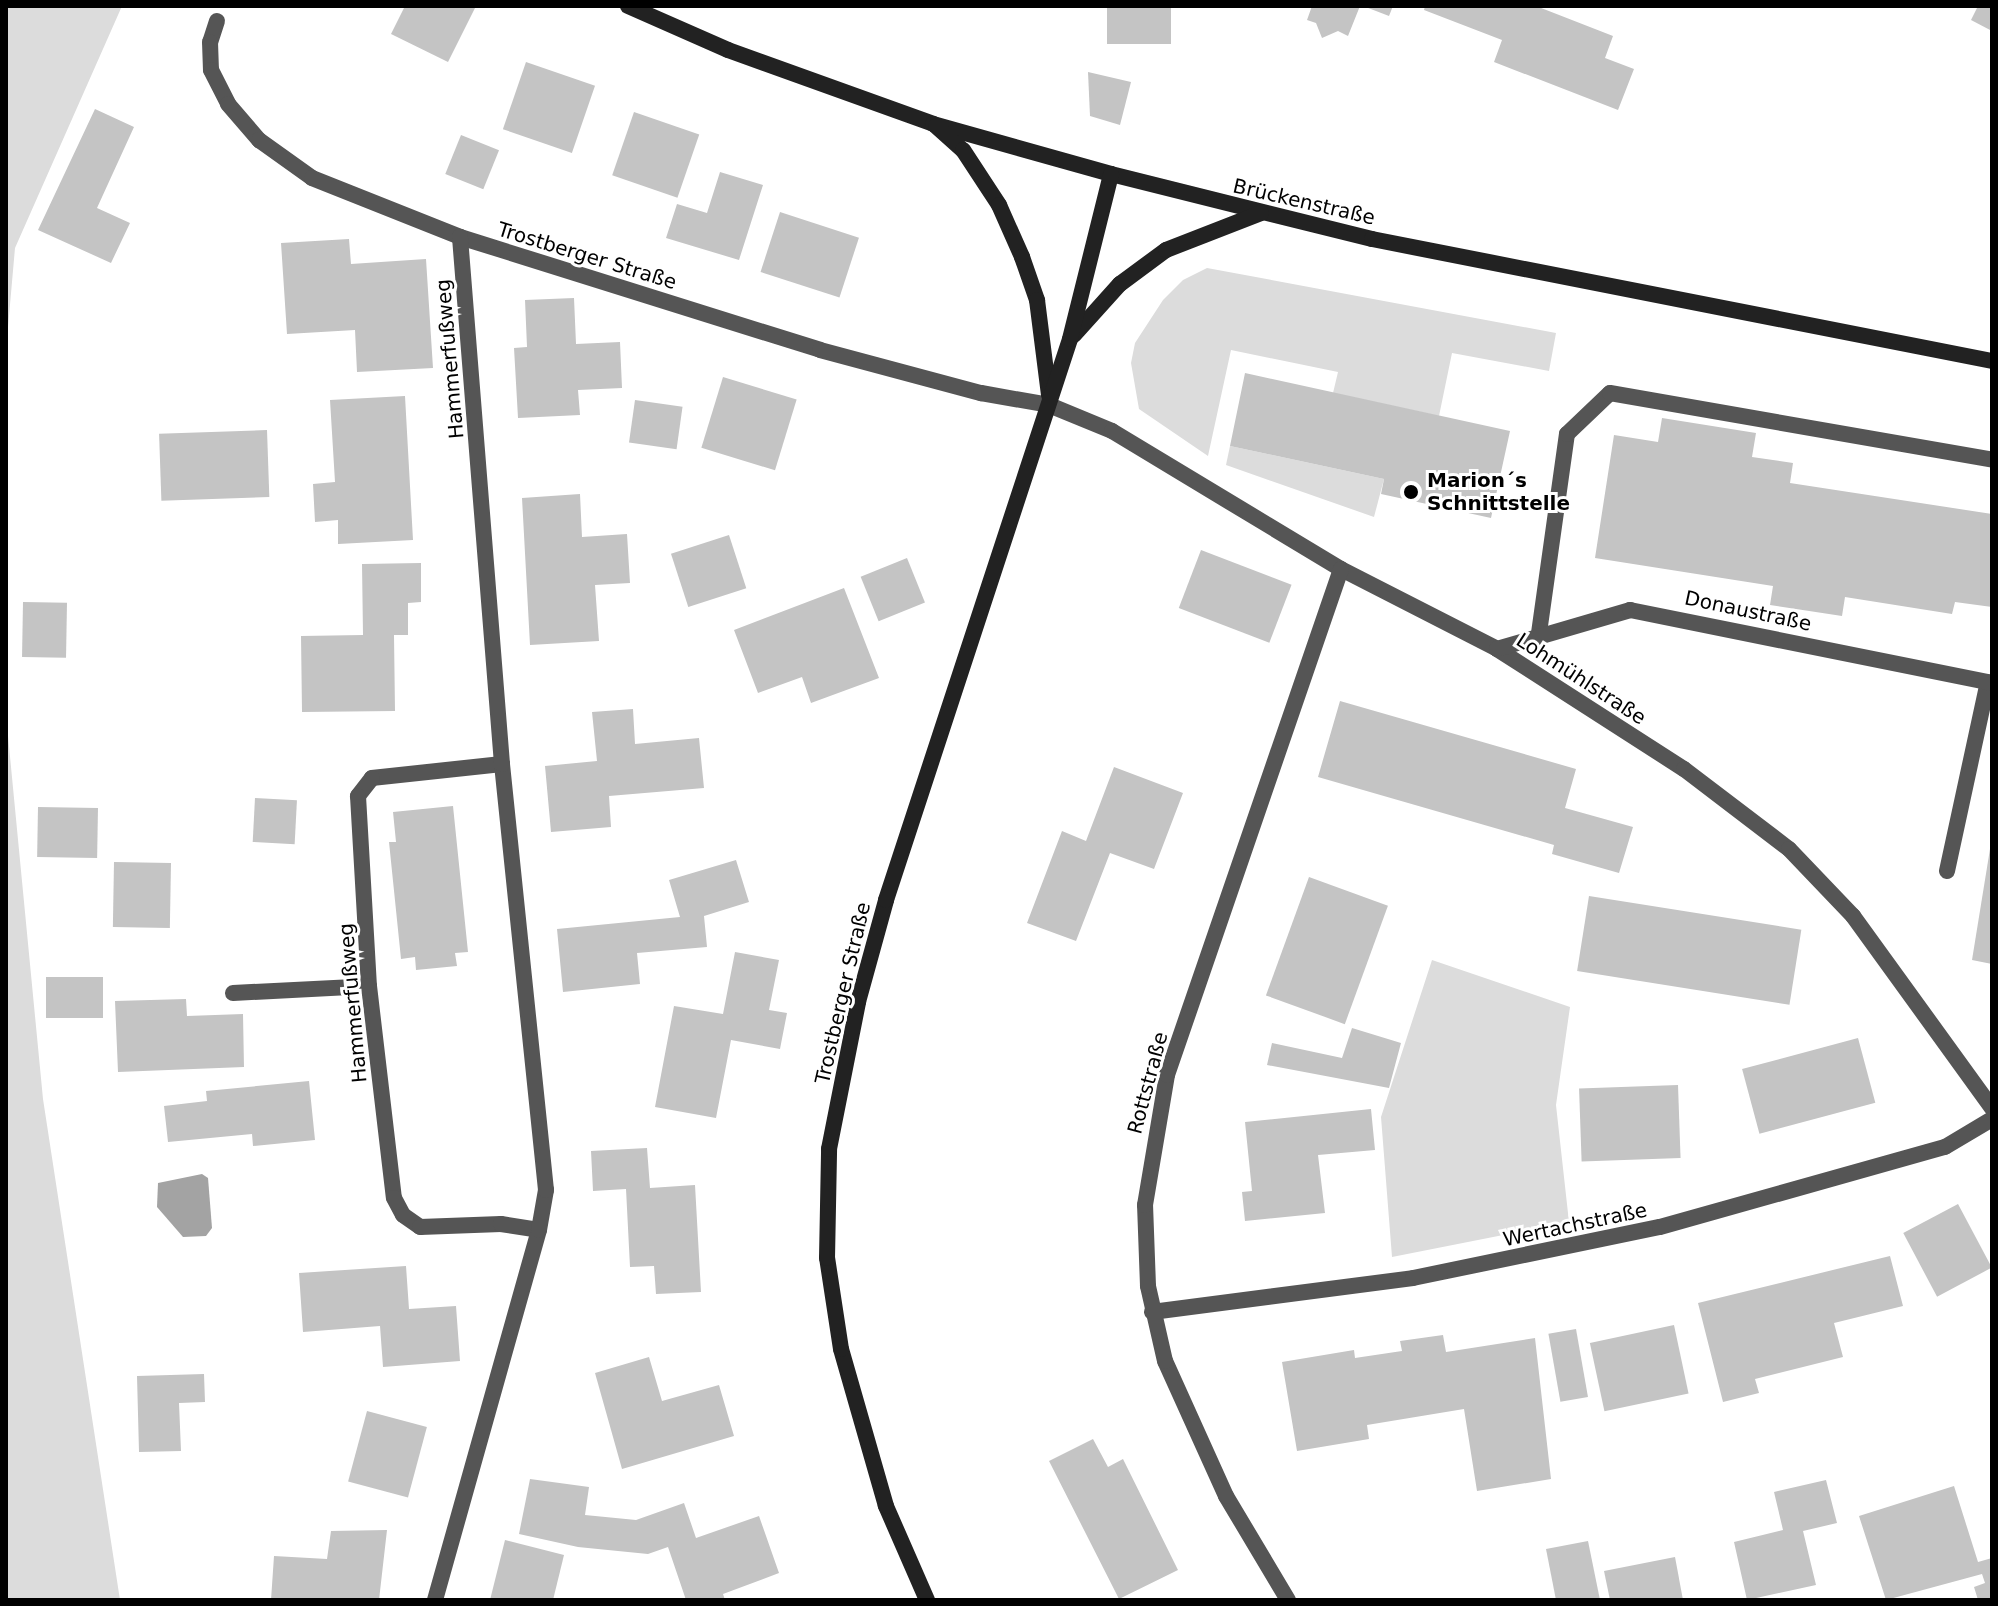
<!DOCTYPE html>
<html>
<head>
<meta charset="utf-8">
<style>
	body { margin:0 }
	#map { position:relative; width:1998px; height:1606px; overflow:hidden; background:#fff; font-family:"DejaVu Sans",sans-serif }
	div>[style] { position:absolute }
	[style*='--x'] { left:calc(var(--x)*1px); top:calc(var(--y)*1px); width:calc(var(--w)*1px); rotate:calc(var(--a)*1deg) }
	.green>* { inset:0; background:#dcdcdc }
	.water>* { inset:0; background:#a3a3a3 }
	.building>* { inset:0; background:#c4c4c4; transform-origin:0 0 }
	.service>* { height:16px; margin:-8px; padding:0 8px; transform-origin:8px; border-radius:8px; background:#555 }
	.minor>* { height:16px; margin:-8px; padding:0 8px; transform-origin:8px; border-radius:8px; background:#555 }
	.secondary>* { height:16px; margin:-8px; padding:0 8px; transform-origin:8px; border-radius:8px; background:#222 }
	.dots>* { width:22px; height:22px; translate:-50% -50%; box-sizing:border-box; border:4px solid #fff; border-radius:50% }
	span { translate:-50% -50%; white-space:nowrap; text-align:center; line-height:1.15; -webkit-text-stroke:6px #fff; paint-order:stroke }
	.street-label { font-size:20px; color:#000 }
	.poi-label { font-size:20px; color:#000; font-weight:700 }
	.left { translate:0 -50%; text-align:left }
	.frame { position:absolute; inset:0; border:8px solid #000; pointer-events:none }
</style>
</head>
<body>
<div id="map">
	<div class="green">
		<div style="clip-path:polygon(6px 6px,122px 6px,15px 248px,6px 350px)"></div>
		<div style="clip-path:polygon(1207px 268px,1556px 333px,1549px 371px,1452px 353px,1439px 416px,1333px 393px,1338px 372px,1231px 350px,1208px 456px,1139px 409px,1131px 363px,1135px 343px,1163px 300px,1183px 280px)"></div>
		<div style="clip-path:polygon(1230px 446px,1384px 479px,1374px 517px,1226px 465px)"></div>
		<div style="clip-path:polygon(6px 715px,43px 1099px,120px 1600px,6px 1600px)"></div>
		<div style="clip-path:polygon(1432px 960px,1570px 1007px,1556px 1105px,1569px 1222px,1392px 1257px,1381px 1117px)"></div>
	</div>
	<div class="water">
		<div style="clip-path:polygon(202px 1174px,208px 1178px,212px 1228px,206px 1236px,183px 1237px,157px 1207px,158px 1183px)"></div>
	</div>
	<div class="building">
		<div style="clip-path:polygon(405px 6px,476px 6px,448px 62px,391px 34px)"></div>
		<div style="left:1107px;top:6px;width:64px;height:38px"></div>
		<div style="clip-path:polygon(1312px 6px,1360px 6px,1348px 36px,1338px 31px,1322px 38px,1316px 23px,1307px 20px)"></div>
		<div style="clip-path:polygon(1363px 6px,1393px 6px,1389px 16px)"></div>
		<div style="clip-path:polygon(1425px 6px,1536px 6px,1613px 36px,1605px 58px,1634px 69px,1618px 110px,1494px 62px,1502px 40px,1424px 10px)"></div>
		<div style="clip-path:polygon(1978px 6px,1992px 6px,1992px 31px,1971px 20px)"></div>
		<div style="left:526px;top:62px;width:73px;height:71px;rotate:19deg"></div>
		<div style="clip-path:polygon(1088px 72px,1131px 82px,1120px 125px,1090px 116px)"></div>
		<div style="clip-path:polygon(95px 109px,134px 127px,97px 208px,130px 223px,111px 263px,38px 230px)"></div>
		<div style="left:634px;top:112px;width:69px;height:67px;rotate:19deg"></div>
		<div style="left:461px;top:135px;width:41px;height:42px;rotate:22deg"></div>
		<div style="clip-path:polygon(720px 172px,763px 185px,739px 260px,666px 238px,677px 204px,707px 213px)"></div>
		<div style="left:780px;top:212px;width:83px;height:63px;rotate:18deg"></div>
		<div style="clip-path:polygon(349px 239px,351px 264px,426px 259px,433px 368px,357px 372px,355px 330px,287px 334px,281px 243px)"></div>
		<div style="clip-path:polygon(574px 298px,576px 344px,620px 342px,622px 388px,578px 390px,580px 415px,518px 418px,514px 348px,527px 347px,525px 300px)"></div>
		<div style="clip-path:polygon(1245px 373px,1510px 431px,1491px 518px,1381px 494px,1384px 479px,1230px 446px)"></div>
		<div style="left:723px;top:377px;width:77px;height:74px;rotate:17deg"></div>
		<div style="clip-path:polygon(405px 396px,413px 540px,338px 544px,338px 520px,315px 522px,313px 484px,335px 482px,330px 400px)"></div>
		<div style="left:635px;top:400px;width:48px;height:43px;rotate:8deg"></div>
		<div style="clip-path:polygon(1662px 418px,1756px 433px,1752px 457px,1793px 463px,1790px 483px,1992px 514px,1992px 607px,1955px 602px,1952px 614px,1845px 597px,1842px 616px,1770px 605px,1773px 586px,1595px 558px,1614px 435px,1658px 442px)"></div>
		<div style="left:267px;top:430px;width:67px;height:108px;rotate:88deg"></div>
		<div style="clip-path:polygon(580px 494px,582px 537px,627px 534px,630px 583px,595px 585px,599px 641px,530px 645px,522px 498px)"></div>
		<div style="left:729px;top:535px;width:56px;height:61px;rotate:72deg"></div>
		<div style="left:1201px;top:550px;width:97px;height:62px;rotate:21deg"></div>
		<div style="left:907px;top:558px;width:48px;height:50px;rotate:68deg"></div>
		<div style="clip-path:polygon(421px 563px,421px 602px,408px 603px,408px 635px,394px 635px,395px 711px,302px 712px,301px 636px,363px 635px,362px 564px)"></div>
		<div style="clip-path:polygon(844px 588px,879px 678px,811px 703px,802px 677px,758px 693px,734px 630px)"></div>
		<div style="left:23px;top:602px;width:44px;height:55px;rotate:1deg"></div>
		<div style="clip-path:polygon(1340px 701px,1576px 769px,1565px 808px,1633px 827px,1619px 873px,1552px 854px,1554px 845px,1318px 777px)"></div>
		<div style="clip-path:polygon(633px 709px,635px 744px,699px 738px,704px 788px,609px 796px,611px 827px,551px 832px,545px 766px,597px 761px,592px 712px)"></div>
		<div style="clip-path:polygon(1114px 767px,1183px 793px,1154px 869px,1110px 853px,1076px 941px,1027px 923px,1062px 831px,1086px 841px)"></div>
		<div style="left:255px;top:798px;width:42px;height:44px;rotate:3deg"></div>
		<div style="clip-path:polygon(453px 806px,468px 952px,455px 953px,457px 966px,416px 970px,415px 957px,401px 959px,389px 842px,396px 842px,393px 812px)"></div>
		<div style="left:38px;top:807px;width:60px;height:50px;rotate:1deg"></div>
		<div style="clip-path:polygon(1990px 849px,1992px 850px,1992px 964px,1972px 960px)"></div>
		<div style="clip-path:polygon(736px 860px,749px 902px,704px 916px,707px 947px,637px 953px,640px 984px,563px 992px,557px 929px,680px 917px,669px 880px)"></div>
		<div style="left:114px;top:862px;width:57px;height:65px;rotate:1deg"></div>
		<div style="left:1309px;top:877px;width:84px;height:126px;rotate:20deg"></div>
		<div style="left:1589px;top:896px;width:215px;height:76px;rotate:9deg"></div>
		<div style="clip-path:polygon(735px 952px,779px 960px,769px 1010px,787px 1013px,780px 1049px,731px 1040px,716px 1118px,655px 1107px,674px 1006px,723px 1014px)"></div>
		<div style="left:46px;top:977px;width:57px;height:41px"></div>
		<div style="clip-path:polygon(186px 999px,187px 1016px,243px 1014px,244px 1067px,118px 1072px,115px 1001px)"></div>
		<div style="clip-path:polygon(1352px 1028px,1401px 1043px,1389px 1088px,1267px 1065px,1272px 1043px,1342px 1058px)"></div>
		<div style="left:1858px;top:1038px;width:67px;height:120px;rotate:75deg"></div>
		<div style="clip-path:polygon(309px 1081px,315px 1140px,253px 1146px,252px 1134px,168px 1142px,164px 1106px,207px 1101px,206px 1091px)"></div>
		<div style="left:1678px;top:1085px;width:73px;height:99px;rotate:88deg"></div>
		<div style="clip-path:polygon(1371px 1109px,1375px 1150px,1318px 1155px,1325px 1213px,1245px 1221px,1242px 1192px,1252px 1191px,1245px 1122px)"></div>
		<div style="clip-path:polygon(647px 1148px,650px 1188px,695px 1185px,701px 1292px,656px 1294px,654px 1266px,630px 1267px,626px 1189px,593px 1191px,591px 1151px)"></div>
		<div style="left:1958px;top:1204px;width:72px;height:62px;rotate:62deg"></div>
		<div style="clip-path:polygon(1890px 1256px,1903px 1306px,1834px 1323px,1843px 1357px,1755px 1379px,1759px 1393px,1723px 1402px,1698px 1303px)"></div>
		<div style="clip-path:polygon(406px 1266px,409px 1309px,456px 1306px,460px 1361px,383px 1367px,380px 1326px,303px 1332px,299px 1273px)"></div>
		<div style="left:1674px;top:1325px;width:70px;height:86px;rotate:78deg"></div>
		<div style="left:1576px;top:1329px;width:69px;height:28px;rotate:80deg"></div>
		<div style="clip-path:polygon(1443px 1335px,1446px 1352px,1535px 1338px,1551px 1479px,1477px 1491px,1464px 1409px,1367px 1425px,1369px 1439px,1297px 1451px,1282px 1362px,1354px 1350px,1355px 1358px,1402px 1351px,1400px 1341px)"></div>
		<div style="clip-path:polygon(649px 1357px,662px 1401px,719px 1385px,734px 1436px,622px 1469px,595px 1373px)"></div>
		<div style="clip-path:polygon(204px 1374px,205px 1402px,179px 1403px,181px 1451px,139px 1452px,137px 1376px)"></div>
		<div style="left:367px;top:1411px;width:62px;height:73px;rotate:15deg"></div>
		<div style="clip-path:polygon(1093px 1439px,1108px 1467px,1123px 1459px,1178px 1570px,1119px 1599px,1049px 1461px)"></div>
		<div style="clip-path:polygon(530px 1479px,589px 1487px,585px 1515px,636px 1520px,684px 1503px,696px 1538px,759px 1516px,779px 1573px,723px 1594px,725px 1600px,686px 1600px,668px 1547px,648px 1554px,578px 1547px,519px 1534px)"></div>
		<div style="clip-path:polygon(1826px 1480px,1837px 1523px,1803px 1531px,1816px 1585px,1747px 1600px,1734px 1542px,1783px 1530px,1774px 1492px)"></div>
		<div style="clip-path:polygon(1954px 1486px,1978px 1562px,1992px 1558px,1992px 1600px,1978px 1600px,1974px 1587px,1985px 1583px,1982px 1574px,1886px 1600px,1859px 1516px)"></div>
		<div style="clip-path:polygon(387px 1530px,379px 1600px,271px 1600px,274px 1556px,327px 1559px,331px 1531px)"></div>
		<div style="clip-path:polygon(505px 1540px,564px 1555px,553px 1600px,490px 1600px)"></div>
		<div style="clip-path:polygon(1588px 1541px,1600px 1600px,1556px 1600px,1546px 1549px)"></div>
		<div style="clip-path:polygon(1675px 1557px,1683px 1600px,1610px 1600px,1604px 1571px)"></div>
	</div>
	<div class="service">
		<div style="--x:1539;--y:633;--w:201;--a:-82"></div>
		<div style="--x:1567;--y:434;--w:59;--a:-43.6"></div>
		<div style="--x:1610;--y:393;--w:388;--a:9.9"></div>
		<div style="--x:1947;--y:871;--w:193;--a:-77.8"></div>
		<div style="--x:233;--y:993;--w:136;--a:-2.9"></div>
	</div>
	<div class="minor">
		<div style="--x:217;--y:21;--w:22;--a:108"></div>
		<div style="--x:210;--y:42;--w:28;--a:88"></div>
		<div style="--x:211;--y:70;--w:38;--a:63"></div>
		<div style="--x:228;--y:104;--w:48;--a:49.3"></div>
		<div style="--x:259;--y:140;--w:65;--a:35.6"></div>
		<div style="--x:312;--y:178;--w:159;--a:21.7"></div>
		<div style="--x:460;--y:237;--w:377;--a:17.4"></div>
		<div style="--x:820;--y:350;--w:167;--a:15"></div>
		<div style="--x:981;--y:393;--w:69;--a:10"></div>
		<div style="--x:1049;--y:405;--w:68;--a:22.4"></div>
		<div style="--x:1112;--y:431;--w:267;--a:31.1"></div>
		<div style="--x:1341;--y:569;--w:175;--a:27.1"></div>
		<div style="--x:1497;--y:649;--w:222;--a:32.7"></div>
		<div style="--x:1684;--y:769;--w:132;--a:37.3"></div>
		<div style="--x:1789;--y:849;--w:93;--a:46.3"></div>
		<div style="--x:1853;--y:916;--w:237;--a:54.1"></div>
		<div style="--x:1497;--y:649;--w:139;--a:-16.3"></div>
		<div style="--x:1630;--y:610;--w:369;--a:11.4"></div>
		<div style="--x:502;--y:764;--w:131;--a:173.9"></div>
		<div style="--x:372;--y:778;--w:23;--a:128"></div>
		<div style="--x:358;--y:796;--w:190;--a:86.7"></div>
		<div style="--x:369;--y:986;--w:213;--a:83.3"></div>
		<div style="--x:394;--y:1198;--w:19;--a:62"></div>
		<div style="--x:403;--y:1215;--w:21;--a:35"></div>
		<div style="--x:420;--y:1227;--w:81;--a:-2.1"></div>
		<div style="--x:501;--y:1224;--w:38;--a:9"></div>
		<div style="--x:1152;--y:1312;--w:263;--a:-7.4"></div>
		<div style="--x:1413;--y:1278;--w:252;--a:-11.7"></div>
		<div style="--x:1660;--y:1227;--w:296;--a:-15.7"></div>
		<div style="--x:1945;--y:1147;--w:55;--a:-30.8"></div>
		<div style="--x:435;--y:1600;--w:384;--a:-74.3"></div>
		<div style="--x:539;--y:1230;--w:41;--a:-80.1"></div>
		<div style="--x:546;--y:1190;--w:428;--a:-95.9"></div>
		<div style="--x:502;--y:764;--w:529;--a:-94.56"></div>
		<div style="--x:1288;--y:1600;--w:121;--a:-120.8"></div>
		<div style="--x:1226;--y:1496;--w:148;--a:-114.3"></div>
		<div style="--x:1165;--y:1361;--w:77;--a:-102.8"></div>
		<div style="--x:1148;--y:1286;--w:81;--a:-92.1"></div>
		<div style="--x:1145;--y:1205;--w:132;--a:-80.4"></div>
		<div style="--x:1167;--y:1075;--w:535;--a:-71.02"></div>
	</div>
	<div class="secondary">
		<div style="--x:628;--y:6;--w:109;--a:23.7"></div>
		<div style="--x:728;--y:50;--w:218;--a:19.8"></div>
		<div style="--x:933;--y:124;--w:185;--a:15.7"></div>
		<div style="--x:1111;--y:174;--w:269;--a:14"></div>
		<div style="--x:1372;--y:239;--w:632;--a:11.13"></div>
		<div style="--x:936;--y:126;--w:36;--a:42"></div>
		<div style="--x:963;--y:150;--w:66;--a:56.8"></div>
		<div style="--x:999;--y:205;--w:57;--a:66.1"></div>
		<div style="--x:1022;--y:257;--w:46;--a:70.8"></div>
		<div style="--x:1037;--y:300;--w:96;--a:82.8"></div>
		<div style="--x:1074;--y:335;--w:69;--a:-48"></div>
		<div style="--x:1120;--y:284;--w:57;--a:-36.5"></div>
		<div style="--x:1166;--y:250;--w:102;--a:-21.3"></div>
		<div style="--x:927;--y:1600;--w:103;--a:-113.6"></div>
		<div style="--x:886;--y:1506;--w:163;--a:-106"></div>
		<div style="--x:841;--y:1349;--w:92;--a:-98.7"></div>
		<div style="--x:827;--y:1258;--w:109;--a:-88.9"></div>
		<div style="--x:829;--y:1149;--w:150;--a:-78.8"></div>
		<div style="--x:858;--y:1002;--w:106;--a:-74.6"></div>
		<div style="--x:886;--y:900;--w:590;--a:-71.84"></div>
		<div style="--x:1070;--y:339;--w:170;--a:-76"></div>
	</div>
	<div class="dots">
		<div style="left:1411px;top:492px;background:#000"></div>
	</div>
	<div class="street-label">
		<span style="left:1304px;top:202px;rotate:13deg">Brückenstraße</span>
		<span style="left:587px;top:256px;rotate:17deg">Trostberger Straße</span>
		<span style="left:450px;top:359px;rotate:-95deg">Hammerfußweg</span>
		<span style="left:1748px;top:611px;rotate:12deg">Donaustraße</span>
		<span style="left:1581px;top:679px;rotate:33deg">Lohmühlstraße</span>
		<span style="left:843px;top:993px;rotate:-77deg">Trostberger Straße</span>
		<span style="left:353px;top:1003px;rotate:-95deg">Hammerfußweg</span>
		<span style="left:1148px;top:1083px;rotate:-75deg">Rottstraße</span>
		<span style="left:1575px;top:1225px;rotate:-12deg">Wertachstraße</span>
	</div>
	<div class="poi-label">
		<span class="left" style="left:1427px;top:492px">Marion´s<br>Schnittstelle</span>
	</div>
	<div class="frame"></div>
</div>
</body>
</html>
